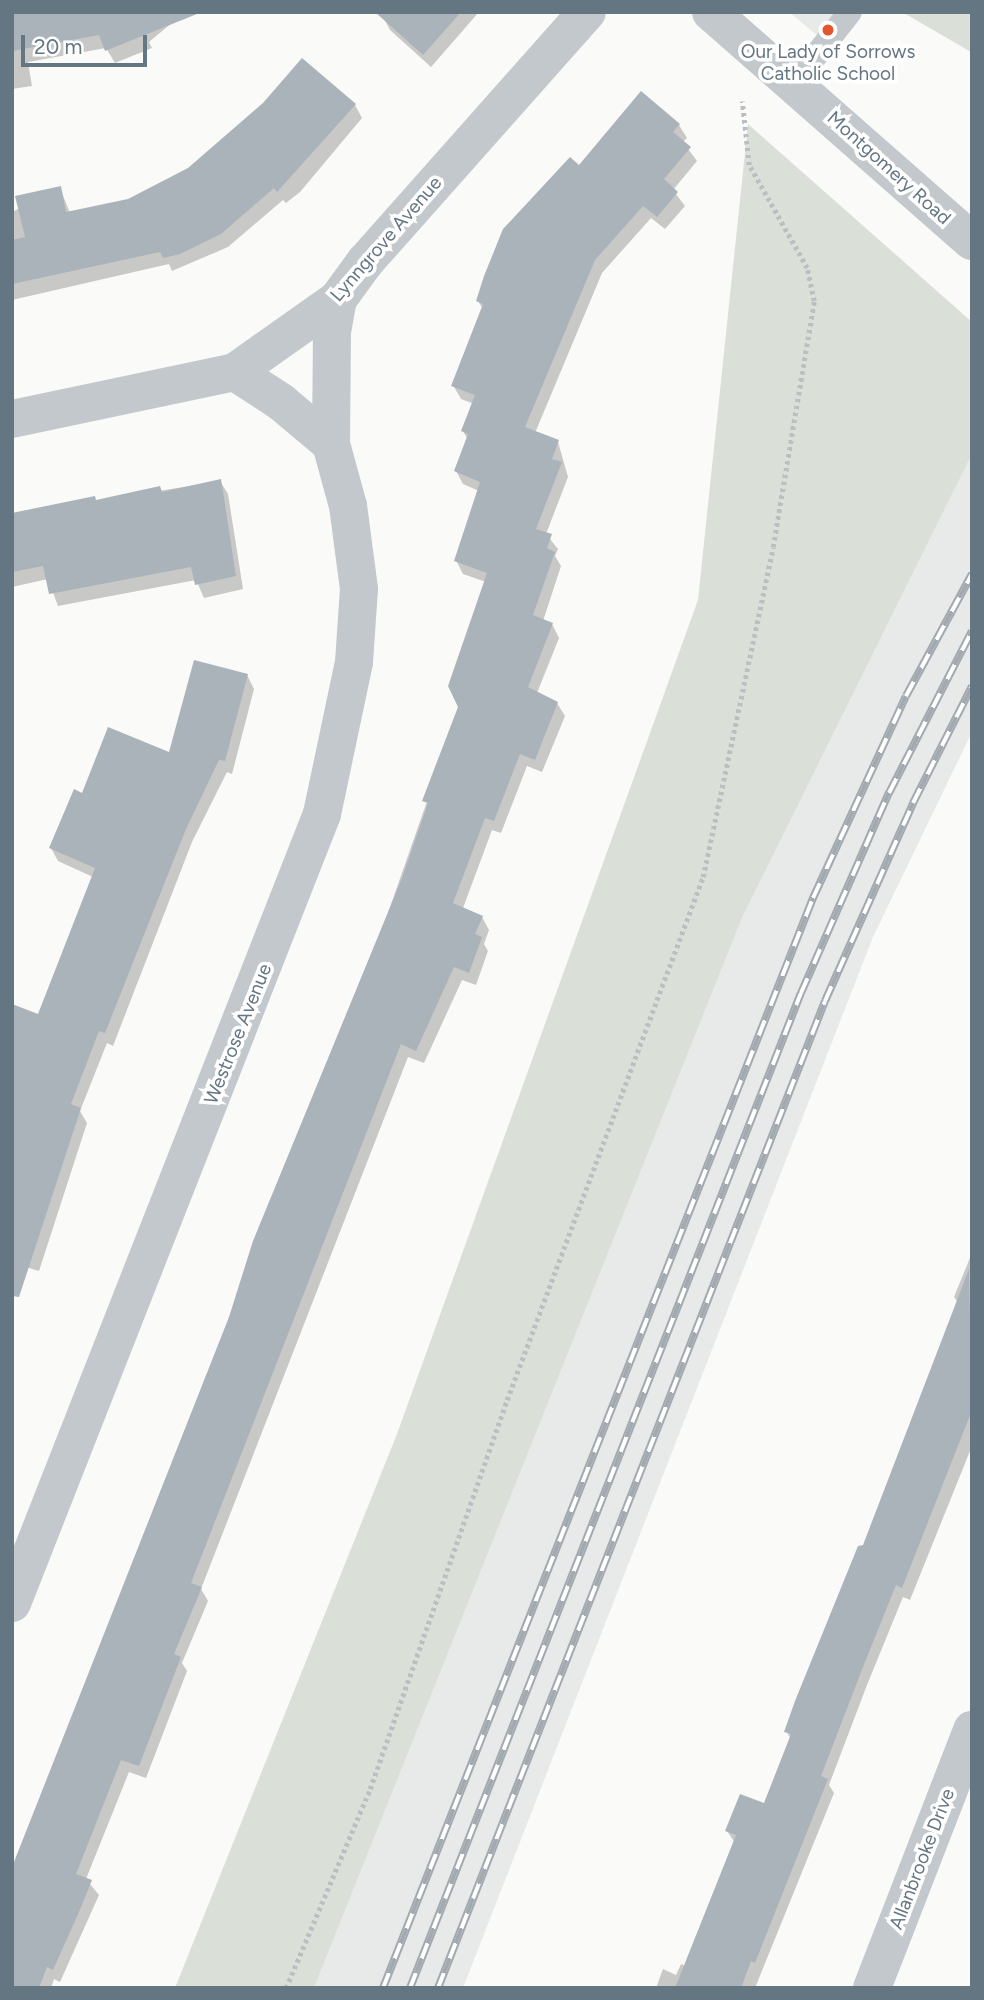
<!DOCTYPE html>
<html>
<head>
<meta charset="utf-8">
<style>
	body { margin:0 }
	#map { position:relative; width:984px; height:2000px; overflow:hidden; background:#fafaf8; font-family:Figtree,sans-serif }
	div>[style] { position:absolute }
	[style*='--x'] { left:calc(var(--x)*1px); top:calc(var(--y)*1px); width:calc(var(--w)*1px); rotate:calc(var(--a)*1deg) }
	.built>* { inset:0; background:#e8e9e9 }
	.green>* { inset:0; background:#dadfd7 }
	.shadow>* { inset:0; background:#0003 }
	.building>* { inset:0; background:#aab3b9 }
	.path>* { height:4.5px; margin-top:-2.25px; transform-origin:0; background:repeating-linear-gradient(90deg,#bbbfc2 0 3.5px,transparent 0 7px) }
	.lane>* { height:24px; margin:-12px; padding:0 12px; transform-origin:12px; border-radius:12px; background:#c3c8cc }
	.street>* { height:38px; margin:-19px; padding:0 19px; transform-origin:19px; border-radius:19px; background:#c3c8cc }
	.rail>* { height:8px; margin-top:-4px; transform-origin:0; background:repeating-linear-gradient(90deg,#fff 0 16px,#a2aab0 0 32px); box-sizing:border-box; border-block:2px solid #a2aab0 }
	.dots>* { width:19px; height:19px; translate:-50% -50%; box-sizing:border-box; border:4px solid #fff; border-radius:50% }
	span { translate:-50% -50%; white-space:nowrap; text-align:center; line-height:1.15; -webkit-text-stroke:7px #fff; paint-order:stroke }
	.poi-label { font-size:19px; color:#657683 }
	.street-label { font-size:19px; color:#657683 }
	.frame { position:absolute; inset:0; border:14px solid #657683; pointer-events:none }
	.scale { position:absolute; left:21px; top:35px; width:126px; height:32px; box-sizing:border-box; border:4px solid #657683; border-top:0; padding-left:9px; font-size:21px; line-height:24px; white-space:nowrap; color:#657683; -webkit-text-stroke:5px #fff; paint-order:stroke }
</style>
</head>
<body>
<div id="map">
	<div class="built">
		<div style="clip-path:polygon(789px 12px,861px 12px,831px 47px)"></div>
		<div style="clip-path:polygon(972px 454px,972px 732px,873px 937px,463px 1988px,314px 1988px,742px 918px)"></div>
	</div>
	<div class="green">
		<div style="clip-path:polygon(902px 12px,972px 12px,972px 53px,971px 52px)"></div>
		<div style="clip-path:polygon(748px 124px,972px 322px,972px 454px,742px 918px,314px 1988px,175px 1988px,397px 1434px,698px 600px)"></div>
	</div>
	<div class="shadow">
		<div style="clip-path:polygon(12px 12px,185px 12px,149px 42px,152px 48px,115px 63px,106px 48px,28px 62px,32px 86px,12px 89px)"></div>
		<div style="clip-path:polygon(387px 12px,479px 12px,431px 67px,390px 30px,383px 17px)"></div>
		<div style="clip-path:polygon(355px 105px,362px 118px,300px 192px,286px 203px,283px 200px,228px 247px,172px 271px,169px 264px,12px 300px,12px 212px,60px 188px,70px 213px,128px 200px)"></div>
		<div style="clip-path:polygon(679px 125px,687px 138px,683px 142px,697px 161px,673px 190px,685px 206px,665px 229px,651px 218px,602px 273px,535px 433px,558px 442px,568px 477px,546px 534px,558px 549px,555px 556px,561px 566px,543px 621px,552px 624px,559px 638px,537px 693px,557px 703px,565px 716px,542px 772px,527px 766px,501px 833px,492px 830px,463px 908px,482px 917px,489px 930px,484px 944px,488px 951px,476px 985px,462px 980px,424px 1063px,408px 1057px,201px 1589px,208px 1601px,182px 1663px,187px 1671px,146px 1778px,129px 1772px,86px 1879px,99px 1895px,60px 1982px,54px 1979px,51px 1988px,12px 1988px,460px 707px,486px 582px,463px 574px,456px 560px,479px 491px,463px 484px,456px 471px,468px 440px,463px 431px,474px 404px,461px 399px,453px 385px,483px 309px,478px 301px,580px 168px)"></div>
		<div style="clip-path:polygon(220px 481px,228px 494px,243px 589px,204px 598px,196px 580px,58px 606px,48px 579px,12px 587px,12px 515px)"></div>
		<div style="clip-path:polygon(247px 675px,254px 689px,232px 774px,227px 772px,192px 842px,113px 1046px,107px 1043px,80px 1111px,87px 1123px,39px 1271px,12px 1263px,39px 1016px,93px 877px,58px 861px,51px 848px,83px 795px,170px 754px)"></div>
		<div style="clip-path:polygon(972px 1253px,972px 1446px,910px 1600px,903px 1597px,867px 1685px,829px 1785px,834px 1793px,755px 1988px,656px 1988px,663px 1969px,676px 1975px,681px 1964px,686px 1966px,735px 1843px,727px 1831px,765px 1805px,791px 1739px,786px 1731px,864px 1547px,958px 1303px,954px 1297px)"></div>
	</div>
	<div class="building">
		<div style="clip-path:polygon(12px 12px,196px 12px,197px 14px,105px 51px,99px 35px,12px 51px)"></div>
		<div style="clip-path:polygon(375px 12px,461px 12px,423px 55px)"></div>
		<div style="clip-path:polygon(302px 58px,356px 104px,277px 192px,274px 188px,221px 234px,180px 254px,163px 258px,160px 252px,12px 284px,12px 240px,25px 237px,15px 196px,61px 186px,66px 212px,128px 199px,188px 168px,263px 103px)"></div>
		<div style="clip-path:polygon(641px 91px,680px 124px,673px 132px,691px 147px,664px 179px,678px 192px,657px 217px,643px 206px,595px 260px,525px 427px,559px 440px,552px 459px,562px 462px,536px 529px,552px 534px,547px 548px,555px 552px,533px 615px,553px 623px,528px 687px,558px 702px,535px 760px,520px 754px,494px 821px,485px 818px,453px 903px,483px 916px,475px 934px,482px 937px,469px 973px,454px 967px,416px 1051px,401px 1044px,191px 1583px,202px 1587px,174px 1654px,181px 1657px,139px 1766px,121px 1760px,76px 1874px,92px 1880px,79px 1912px,53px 1970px,47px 1967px,39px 1988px,12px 1988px,12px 1867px,229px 1317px,253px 1241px,402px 878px,428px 803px,422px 801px,458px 707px,448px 686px,487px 573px,454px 561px,480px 482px,454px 471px,468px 434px,461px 431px,475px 395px,451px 386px,483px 304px,476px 301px,484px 276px,503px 229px,570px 157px,579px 165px)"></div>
		<div style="clip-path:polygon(221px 479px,236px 576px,195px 585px,191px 567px,49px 594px,43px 566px,12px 572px,12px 513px,95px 496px,96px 500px,160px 486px,162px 492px)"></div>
		<div style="clip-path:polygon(194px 660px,248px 674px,225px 761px,219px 760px,186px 829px,105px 1033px,99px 1031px,71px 1104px,81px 1108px,19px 1297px,12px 1296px,12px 1004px,38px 1014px,95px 868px,49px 848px,74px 789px,82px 793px,108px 727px,169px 752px)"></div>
		<div style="clip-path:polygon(969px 1269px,972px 1410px,902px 1588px,896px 1585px,861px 1672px,821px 1776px,828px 1779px,755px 1963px,751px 1961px,741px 1988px,675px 1988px,736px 1835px,725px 1831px,740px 1794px,764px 1803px,791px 1734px,784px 1732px,795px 1701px,858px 1546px,863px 1545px)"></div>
	</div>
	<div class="path">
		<div style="--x:286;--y:1988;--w:216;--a:-67.1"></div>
		<div style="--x:370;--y:1789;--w:412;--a:-70.6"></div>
		<div style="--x:507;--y:1400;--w:559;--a:-69.46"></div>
		<div style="--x:703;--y:877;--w:337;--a:-78"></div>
		<div style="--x:773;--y:547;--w:249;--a:-80.5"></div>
		<div style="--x:814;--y:301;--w:34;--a:-102"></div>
		<div style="--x:807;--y:268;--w:118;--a:-119.4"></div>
		<div style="--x:749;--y:165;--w:64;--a:-96.2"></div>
	</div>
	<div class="lane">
		<div style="--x:794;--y:83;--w:90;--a:-51.7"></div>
	</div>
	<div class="street">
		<div style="--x:711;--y:12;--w:347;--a:41.3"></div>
		<div style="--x:235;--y:372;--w:55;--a:33.1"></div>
		<div style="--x:281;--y:402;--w:65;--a:40"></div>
		<div style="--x:12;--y:419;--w:228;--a:-11.9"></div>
		<div style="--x:235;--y:372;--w:126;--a:-35.3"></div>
		<div style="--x:338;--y:299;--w:46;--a:-53.9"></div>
		<div style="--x:365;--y:262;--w:334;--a:-48.4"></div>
		<div style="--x:12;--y:1603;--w:848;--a:-68.55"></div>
		<div style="--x:322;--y:814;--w:155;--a:-78.1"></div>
		<div style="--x:354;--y:662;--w:73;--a:-86.1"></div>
		<div style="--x:359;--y:589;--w:84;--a:-97.5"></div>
		<div style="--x:348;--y:506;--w:64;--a:-105.3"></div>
		<div style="--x:331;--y:444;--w:112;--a:-89.5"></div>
		<div style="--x:332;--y:332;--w:34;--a:-80"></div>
		<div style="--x:872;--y:1988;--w:277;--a:-68.8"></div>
	</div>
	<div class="rail">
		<div style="--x:383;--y:1988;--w:1172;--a:-68.47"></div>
		<div style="--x:813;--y:898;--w:222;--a:-65.3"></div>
		<div style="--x:906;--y:696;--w:139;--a:-61.6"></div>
		<div style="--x:410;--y:1988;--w:1069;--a:-68.55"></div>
		<div style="--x:801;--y:993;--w:219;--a:-66.3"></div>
		<div style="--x:889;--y:793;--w:182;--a:-62.9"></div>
		<div style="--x:438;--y:1988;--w:1060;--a:-68.59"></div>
		<div style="--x:825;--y:1001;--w:217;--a:-66"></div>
		<div style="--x:913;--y:803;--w:131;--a:-63.2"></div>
	</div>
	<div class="dots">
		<div style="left:828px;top:30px;background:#e4572e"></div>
	</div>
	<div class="poi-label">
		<span style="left:828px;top:63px">Our Lady of Sorrows<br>Catholic School</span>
	</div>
	<div class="street-label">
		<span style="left:889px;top:168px;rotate:42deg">Montgomery Road</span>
		<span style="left:386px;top:239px;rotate:-49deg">Lynngrove Avenue</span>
		<span style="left:238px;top:1034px;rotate:-68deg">Westrose Avenue</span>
		<span style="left:922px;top:1859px;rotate:-69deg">Allanbrooke Drive</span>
	</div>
	<div class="frame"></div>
	<div class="scale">20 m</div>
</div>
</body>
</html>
